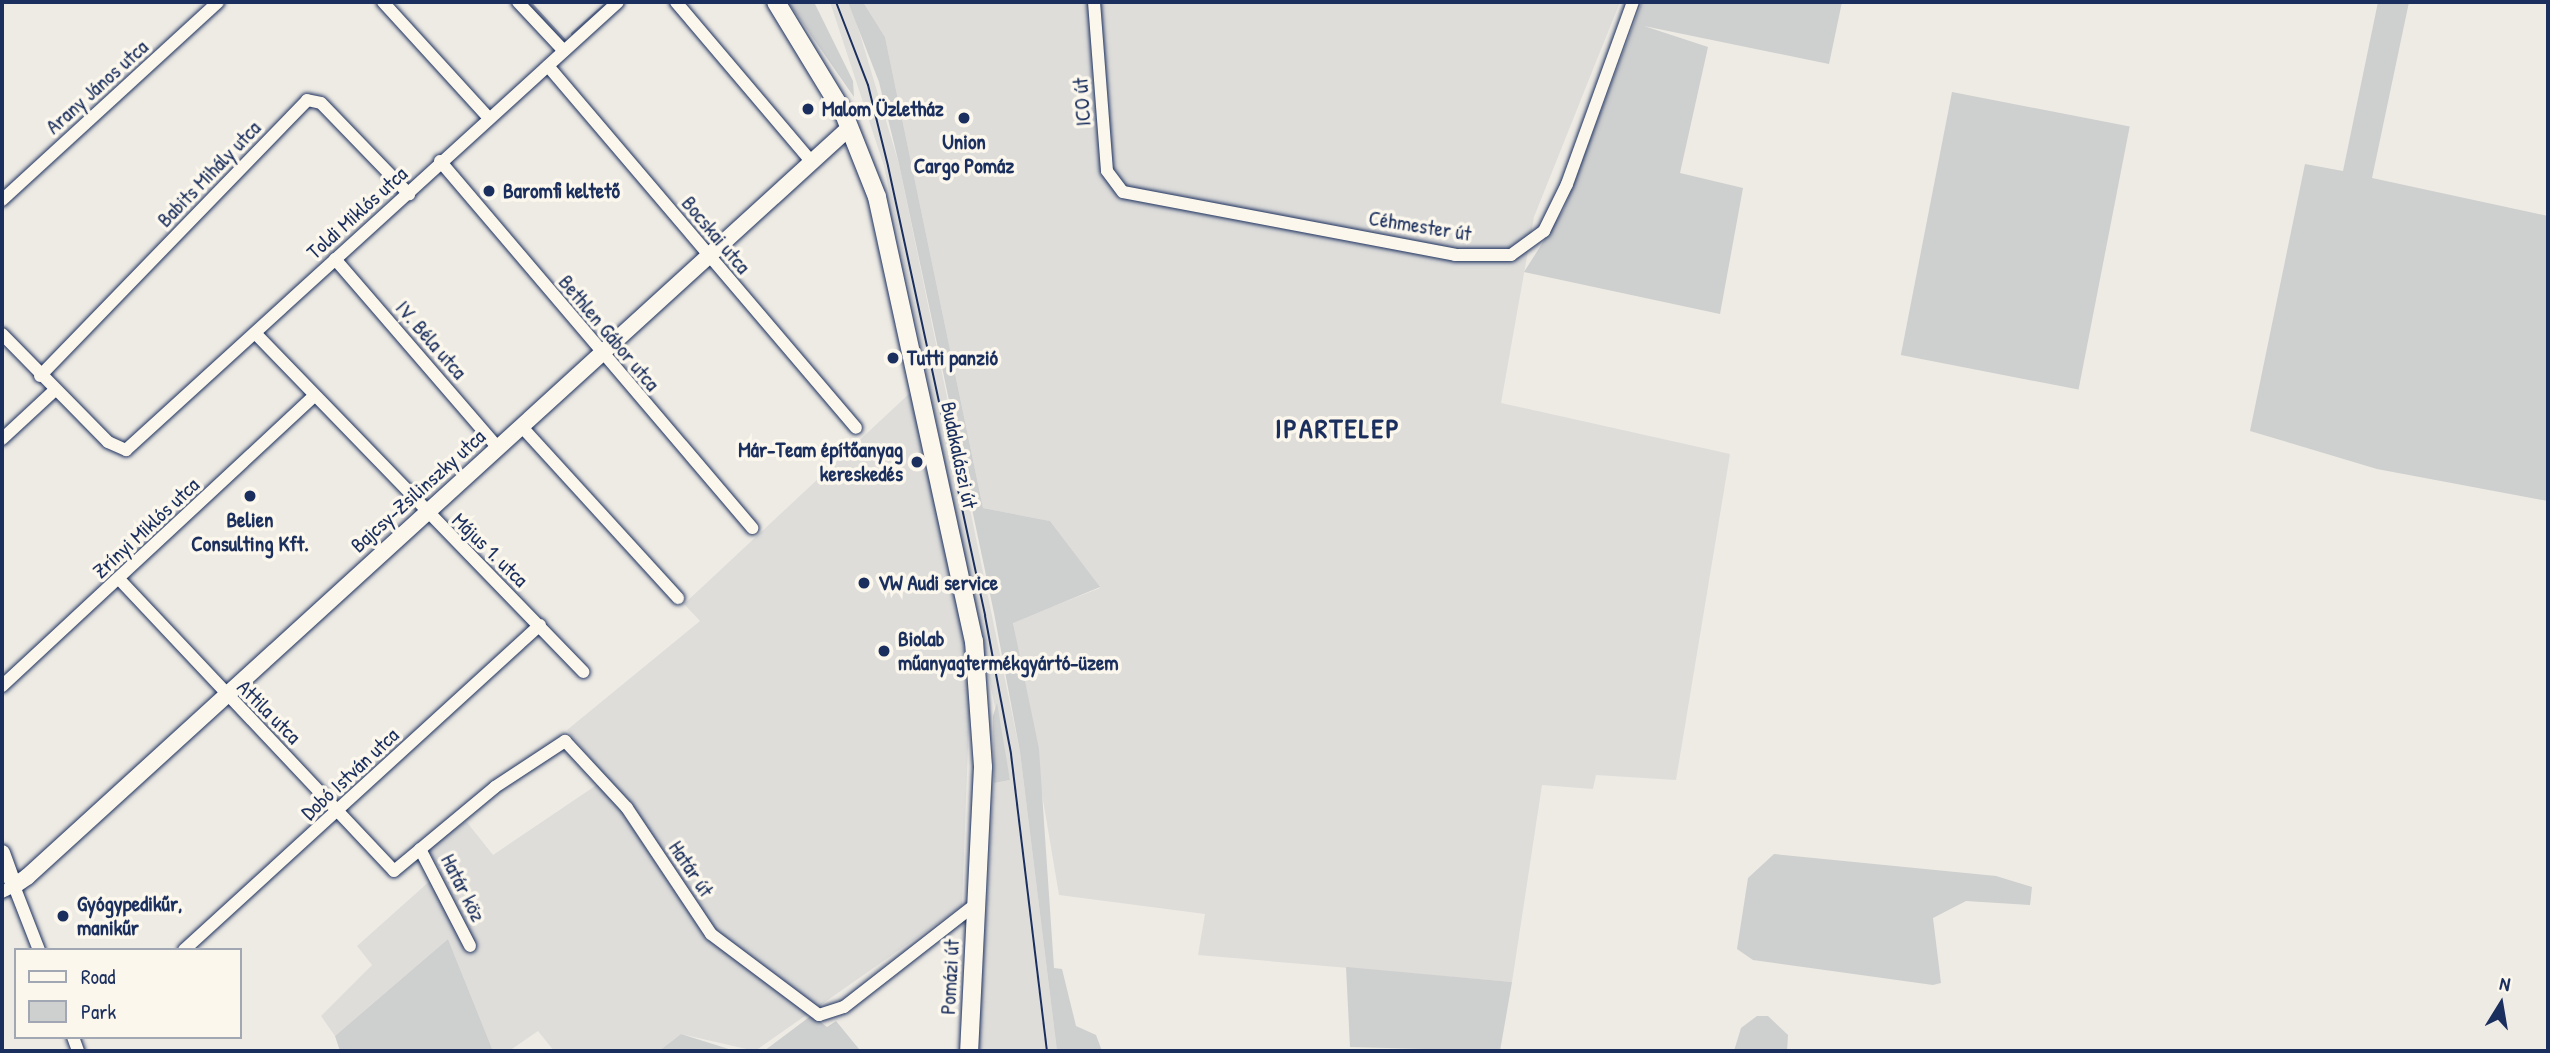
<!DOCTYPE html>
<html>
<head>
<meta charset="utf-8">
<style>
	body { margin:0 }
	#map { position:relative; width:2550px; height:1053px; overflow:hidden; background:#eeebe4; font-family:"Patrick Hand",sans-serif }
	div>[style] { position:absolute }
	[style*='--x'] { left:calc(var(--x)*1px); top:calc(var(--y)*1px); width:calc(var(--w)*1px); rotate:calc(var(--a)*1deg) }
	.built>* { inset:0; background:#deddda }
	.green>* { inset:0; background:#cecfcf; transform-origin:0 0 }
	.stream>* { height:3.5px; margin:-1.75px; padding:0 1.75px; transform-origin:1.75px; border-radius:1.75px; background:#a3a8b4 }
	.roads { filter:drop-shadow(0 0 2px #1b2f5e) drop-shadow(0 0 2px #1b2f5e) }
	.minor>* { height:12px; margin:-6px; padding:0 6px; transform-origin:6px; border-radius:6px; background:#fbf7ec }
	.tertiary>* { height:16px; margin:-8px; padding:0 8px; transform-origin:8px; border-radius:8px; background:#fbf7ec }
	.secondary>* { height:18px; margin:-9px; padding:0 9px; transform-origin:9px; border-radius:9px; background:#fbf7ec }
	.tram>* { height:2px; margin:-1px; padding:0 1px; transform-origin:1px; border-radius:1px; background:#1b2f5e }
	.dots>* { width:19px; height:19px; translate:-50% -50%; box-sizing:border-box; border:4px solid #fbf7ec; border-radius:50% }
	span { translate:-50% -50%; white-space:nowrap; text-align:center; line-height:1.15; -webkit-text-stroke:7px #fbf7ec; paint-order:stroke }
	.street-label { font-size:21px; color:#1b2f5e }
	.poi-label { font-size:21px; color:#1b2f5e; font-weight:700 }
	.left { translate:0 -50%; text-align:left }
	.right { translate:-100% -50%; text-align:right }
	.district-label { font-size:28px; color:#1b2f5e; font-weight:700; letter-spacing:2px }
	.frame { position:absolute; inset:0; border:4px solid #1b2f5e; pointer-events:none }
	.legend { position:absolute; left:14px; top:948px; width:228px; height:91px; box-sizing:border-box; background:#fbf7ec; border:2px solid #a1a7b3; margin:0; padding:9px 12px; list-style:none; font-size:21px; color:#1b2f5e }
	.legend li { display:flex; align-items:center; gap:14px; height:35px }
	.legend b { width:35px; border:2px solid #a1a7b3 }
	.north { position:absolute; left:2466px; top:969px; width:70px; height:70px; -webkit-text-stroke:5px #fbf7ec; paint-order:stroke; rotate:11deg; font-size:19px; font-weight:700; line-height:28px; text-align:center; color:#1b2f5e }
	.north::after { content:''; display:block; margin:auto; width:24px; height:32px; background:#1b2f5e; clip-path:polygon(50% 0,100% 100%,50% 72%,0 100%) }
</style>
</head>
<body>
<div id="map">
	<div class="built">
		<div style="clip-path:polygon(830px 2px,848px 2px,853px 11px,899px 164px,1020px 752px,1057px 1051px,978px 1051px,994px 783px,1010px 780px,884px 166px)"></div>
		<div style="clip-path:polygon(863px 2px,1620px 2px,1534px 217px,1501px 403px,1730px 454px,1676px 780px,1596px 775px,1593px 789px,1542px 785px,1512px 982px,1198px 955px,1205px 914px,1059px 895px,1013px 622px,1100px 588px,1050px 521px,983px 508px,885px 37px)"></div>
		<div style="clip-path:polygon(910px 393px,971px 668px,962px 906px,755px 1051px,681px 1034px,659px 1051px,554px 1051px,538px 1031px,509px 1051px,493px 1051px,448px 939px,335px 1036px,321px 1016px,372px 965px,357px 946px,441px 871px,427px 849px,466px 821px,493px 855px,607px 778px,567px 730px,700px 621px,684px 604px)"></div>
	</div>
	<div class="green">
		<div style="clip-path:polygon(788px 2px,814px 2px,853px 81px,854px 97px)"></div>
		<div style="clip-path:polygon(848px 2px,863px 2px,885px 37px,983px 508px,1050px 521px,1100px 587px,1013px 623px,1039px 749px,1054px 968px,1062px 969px,1076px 1026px,1096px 1035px,1102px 1051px,1057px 1051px,1020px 752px,994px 613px,899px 164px,879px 82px)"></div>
		<div style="clip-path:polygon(1642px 2px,1842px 2px,1829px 64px,1644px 26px,1708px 47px,1680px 173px,1743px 188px,1720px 314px,1524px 272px,1564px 209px)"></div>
		<div style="clip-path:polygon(2378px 2px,2409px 2px,2372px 178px,2548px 216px,2548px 501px,2377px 469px,2250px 431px,2305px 164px,2343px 171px)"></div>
		<div style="left:1952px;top:92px;width:181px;height:268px;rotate:11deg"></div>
		<div style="clip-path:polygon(997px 703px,1010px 780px,994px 783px,993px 716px)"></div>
		<div style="clip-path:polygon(1774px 854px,1996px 876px,2032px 887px,2030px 905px,1966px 901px,1933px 918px,1941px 983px,1933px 985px,1753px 960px,1737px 949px,1748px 878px)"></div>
		<div style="clip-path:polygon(448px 939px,493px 1051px,340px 1051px,335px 1036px)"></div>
		<div style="clip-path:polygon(1346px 967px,1512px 982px,1500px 1051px,1350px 1047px)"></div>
		<div style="clip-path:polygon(812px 1015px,827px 1027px,836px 1021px,859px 1049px,764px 1051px)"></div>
		<div style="clip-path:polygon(1757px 1016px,1768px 1016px,1788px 1035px,1787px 1051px,1734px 1051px,1741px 1028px)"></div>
		<div style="clip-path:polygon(681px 1034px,735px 1051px,659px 1051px)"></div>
	</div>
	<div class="stream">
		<div style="--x:529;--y:2;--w:53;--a:47.3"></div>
		<div style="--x:573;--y:34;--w:48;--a:-41.6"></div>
	</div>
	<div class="roads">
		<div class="minor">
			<div style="--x:383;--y:2;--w:157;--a:47.6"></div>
			<div style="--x:518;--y:2;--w:67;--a:46.8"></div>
			<div style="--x:676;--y:2;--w:209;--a:49.7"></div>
			<div style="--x:1094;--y:2;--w:169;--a:85.6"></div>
			<div style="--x:1107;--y:171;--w:26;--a:53"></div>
			<div style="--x:1123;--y:192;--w:338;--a:10.7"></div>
			<div style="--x:1455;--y:255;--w:56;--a:0"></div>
			<div style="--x:1511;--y:255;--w:41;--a:-36"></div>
			<div style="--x:1544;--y:231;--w:52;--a:-63.9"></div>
			<div style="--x:1567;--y:184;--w:194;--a:-70.1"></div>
			<div style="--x:548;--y:66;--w:475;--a:49.6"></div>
			<div style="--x:440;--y:161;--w:482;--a:49.6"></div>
			<div style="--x:2;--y:200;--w:293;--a:-42.5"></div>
			<div style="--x:335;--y:259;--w:248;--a:49.2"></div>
			<div style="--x:255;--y:333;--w:472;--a:45.9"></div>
			<div style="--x:2;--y:334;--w:151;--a:45.5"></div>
			<div style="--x:108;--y:442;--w:20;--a:24"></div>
			<div style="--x:126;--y:450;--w:665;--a:-42.32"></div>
			<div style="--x:40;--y:376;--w:384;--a:-45.9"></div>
			<div style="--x:307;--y:100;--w:14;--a:12"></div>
			<div style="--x:321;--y:103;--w:127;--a:46"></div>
			<div style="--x:521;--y:426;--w:233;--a:47.6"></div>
			<div style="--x:2;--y:439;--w:72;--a:-42.8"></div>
			<div style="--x:119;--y:579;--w:401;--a:46.7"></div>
			<div style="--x:394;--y:871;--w:131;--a:-39.7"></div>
			<div style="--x:495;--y:787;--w:84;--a:-33.3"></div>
			<div style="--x:565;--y:741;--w:91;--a:47.2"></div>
			<div style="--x:627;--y:808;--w:151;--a:56.3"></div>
			<div style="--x:711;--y:934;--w:135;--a:36.9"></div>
			<div style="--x:819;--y:1015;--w:26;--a:-18"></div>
			<div style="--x:844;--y:1007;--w:167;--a:-38"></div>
			<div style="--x:2;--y:686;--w:426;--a:-42.9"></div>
			<div style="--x:420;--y:849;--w:109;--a:62.7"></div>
			<div style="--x:2;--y:892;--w:13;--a:-27"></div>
			<div style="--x:14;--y:886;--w:69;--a:68.7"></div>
			<div style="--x:184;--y:950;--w:482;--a:-42.4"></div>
			<div style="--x:73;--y:1037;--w:15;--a:70"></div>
		</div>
		<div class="tertiary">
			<div style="--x:2;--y:853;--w:35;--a:70"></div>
			<div style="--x:14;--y:886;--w:16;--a:-35"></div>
			<div style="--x:27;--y:877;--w:1113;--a:-42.34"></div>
		</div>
		<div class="secondary">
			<div style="--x:776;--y:2;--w:131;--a:58.7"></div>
			<div style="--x:844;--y:114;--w:89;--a:68.3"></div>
			<div style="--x:877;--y:197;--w:454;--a:77.7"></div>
			<div style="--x:974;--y:641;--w:126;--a:85.9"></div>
			<div style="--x:983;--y:767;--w:284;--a:92.8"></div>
		</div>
	</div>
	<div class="tram">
		<div style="--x:836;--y:2;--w:89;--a:68.9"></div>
		<div style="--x:868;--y:85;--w:83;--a:76.1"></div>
		<div style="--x:888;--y:166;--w:460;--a:77.8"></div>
		<div style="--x:985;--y:616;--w:140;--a:79.3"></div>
		<div style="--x:1011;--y:754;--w:299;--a:83.1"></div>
	</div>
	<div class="dots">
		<div style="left:808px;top:109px;background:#1b2f5e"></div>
		<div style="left:964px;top:118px;background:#1b2f5e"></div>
		<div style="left:489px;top:191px;background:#1b2f5e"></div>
		<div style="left:893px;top:358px;background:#1b2f5e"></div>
		<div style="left:917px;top:462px;background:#1b2f5e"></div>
		<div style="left:250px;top:496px;background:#1b2f5e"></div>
		<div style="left:864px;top:583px;background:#1b2f5e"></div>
		<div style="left:884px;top:651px;background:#1b2f5e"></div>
		<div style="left:63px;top:916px;background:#1b2f5e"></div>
	</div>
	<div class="street-label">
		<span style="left:97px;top:87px;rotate:-42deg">Arany János utca</span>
		<span style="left:1082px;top:102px;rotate:-94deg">ICO út</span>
		<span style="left:209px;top:174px;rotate:-46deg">Babits Mihály utca</span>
		<span style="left:357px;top:213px;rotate:-42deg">Toldi Miklós utca</span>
		<span style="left:1420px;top:226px;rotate:9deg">Céhmester út</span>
		<span style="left:716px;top:235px;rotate:50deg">Bocskai utca</span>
		<span style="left:609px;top:333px;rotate:50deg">Bethlen Gábor utca</span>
		<span style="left:431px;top:340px;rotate:49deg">IV. Béla utca</span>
		<span style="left:959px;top:455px;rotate:78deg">Budakalászi út</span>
		<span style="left:418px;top:491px;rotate:-42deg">Bajcsy-Zsilinszky utca</span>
		<span style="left:146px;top:528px;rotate:-43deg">Zrínyi Miklós utca</span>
		<span style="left:490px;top:550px;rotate:44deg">Május 1. utca</span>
		<span style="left:269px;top:712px;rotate:45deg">Attila utca</span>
		<span style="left:350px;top:774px;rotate:-43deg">Dobó István utca</span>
		<span style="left:691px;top:869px;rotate:56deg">Határ út</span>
		<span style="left:463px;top:888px;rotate:63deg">Határ köz</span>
		<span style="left:950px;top:977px;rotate:-87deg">Pomázi út</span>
	</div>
	<div class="poi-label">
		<span class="left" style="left:822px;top:109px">Malom Üzletház</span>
		<span style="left:964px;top:154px">Union<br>Cargo Pomáz</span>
		<span class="left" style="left:503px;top:191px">Baromfi keltető</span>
		<span class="left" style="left:907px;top:358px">Tutti panzió</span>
		<span class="right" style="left:903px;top:462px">Már-Team építőanyag<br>kereskedés</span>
		<span style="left:250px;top:532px">Belien<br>Consulting Kft.</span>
		<span class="left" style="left:878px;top:583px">VW Audi service</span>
		<span class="left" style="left:898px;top:651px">Biolab<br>műanyagtermékgyártó-üzem</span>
		<span class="left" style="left:77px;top:916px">Gyógypedikűr,<br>manikűr</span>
	</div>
	<div class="district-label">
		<span style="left:1338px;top:428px">IPARTELEP</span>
	</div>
	<div class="frame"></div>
	<ul class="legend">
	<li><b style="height:9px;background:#fbf7ec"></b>Road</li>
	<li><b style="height:19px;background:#cecfcf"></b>Park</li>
	</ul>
	<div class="north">N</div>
</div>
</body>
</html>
